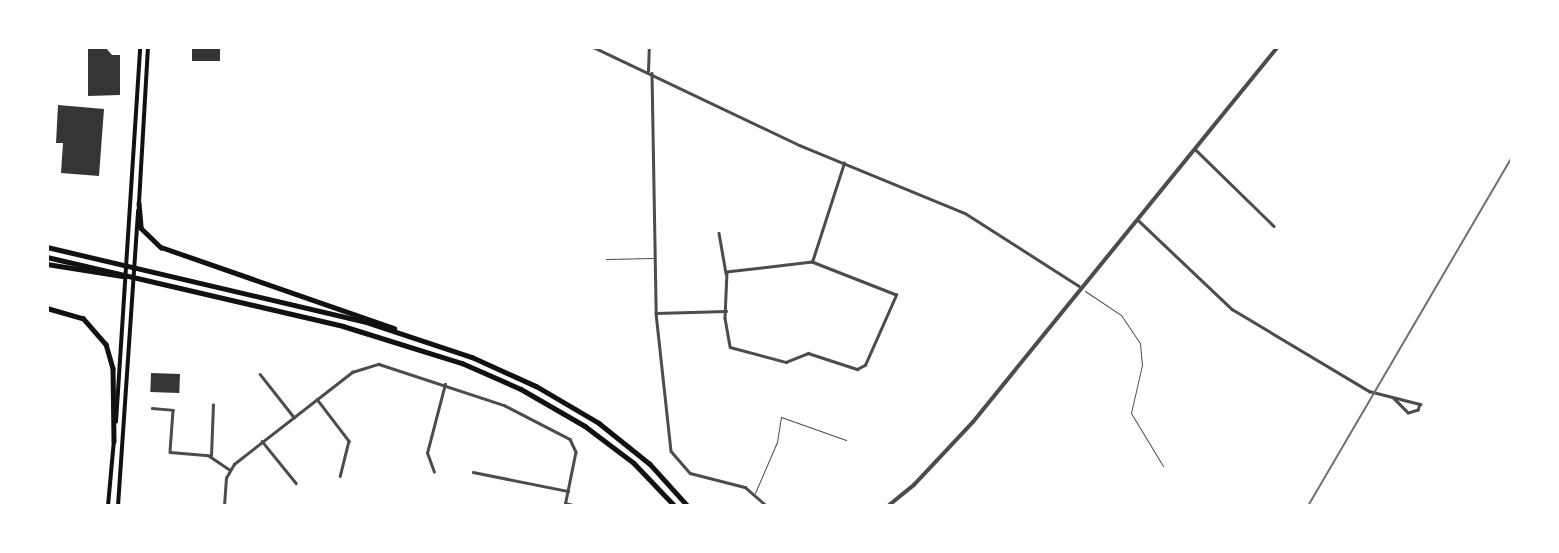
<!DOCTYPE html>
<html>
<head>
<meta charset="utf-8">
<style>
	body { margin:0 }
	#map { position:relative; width:1559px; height:553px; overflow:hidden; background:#fff; font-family:"Golos Text",sans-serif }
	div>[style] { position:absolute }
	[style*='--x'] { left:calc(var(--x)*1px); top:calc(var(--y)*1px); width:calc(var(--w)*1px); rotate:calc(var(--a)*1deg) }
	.building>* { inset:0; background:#353535; transform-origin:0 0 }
	.service>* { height:1px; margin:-0.5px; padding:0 0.5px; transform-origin:0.5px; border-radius:0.5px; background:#4c4c4c }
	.minor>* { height:2.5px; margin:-1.25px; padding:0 1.25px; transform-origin:1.25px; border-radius:1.25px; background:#4c4c4c }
	.tertiary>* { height:3.5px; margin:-1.75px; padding:0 1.75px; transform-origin:1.75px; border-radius:1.75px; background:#4c4c4c }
	.secondary>* { height:3.5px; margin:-1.75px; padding:0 1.75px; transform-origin:1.75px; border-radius:1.75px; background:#111 }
	.motorway>* { height:4.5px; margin:-2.25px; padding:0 2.25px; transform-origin:2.25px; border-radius:2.25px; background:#111 }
	.tram>* { height:2px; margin:-1px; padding:0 1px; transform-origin:1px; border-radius:1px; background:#707070 }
	span { translate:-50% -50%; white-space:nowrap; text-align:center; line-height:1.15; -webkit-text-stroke:5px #fff; paint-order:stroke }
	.frame { position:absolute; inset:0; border:49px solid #fff; pointer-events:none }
</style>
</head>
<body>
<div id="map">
	<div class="building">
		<div style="clip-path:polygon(88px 47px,105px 47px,112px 55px,120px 55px,120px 95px,88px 96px)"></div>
		<div style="left:192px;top:47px;width:28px;height:14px"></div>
		<div style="clip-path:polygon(58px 105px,104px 109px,99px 176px,61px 173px,63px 143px,56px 143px)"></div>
		<div style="left:151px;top:373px;width:29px;height:19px;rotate:2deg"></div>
	</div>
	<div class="service">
		<div style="--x:606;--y:259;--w:47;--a:-1.2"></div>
		<div style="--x:1085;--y:291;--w:43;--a:33.7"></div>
		<div style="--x:1121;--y:315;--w:34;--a:56"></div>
		<div style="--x:1140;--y:343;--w:22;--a:85"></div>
		<div style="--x:1142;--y:365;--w:49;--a:102.9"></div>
		<div style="--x:1131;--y:413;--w:62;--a:58.9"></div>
		<div style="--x:755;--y:493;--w:56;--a:-66.7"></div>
		<div style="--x:777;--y:442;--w:25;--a:-81"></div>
		<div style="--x:781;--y:417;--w:69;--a:19.5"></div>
	</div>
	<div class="minor">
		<div style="--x:593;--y:47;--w:228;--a:25.4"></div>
		<div style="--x:799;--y:145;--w:179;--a:22.3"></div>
		<div style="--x:965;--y:213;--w:135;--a:32.6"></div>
		<div style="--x:648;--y:71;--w:24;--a:-88"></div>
		<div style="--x:652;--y:73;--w:240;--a:89"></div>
		<div style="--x:656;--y:313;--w:139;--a:83.8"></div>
		<div style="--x:671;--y:451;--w:29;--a:49"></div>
		<div style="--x:690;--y:473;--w:57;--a:14.3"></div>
		<div style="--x:745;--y:487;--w:29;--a:41"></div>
		<div style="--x:1195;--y:149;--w:110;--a:44.3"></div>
		<div style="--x:1137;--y:219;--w:131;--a:43.5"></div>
		<div style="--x:1232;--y:309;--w:160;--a:30.9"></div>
		<div style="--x:1369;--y:391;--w:53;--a:14.3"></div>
		<div style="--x:1420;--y:404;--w:6;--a:108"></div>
		<div style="--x:1418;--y:410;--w:10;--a:163"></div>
		<div style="--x:1408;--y:413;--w:20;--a:-135"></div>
		<div style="--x:719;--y:233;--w:41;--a:80.1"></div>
		<div style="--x:812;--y:262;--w:86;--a:173.3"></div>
		<div style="--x:727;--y:272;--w:46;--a:92.5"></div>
		<div style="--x:725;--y:318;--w:29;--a:80"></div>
		<div style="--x:730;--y:347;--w:58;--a:15"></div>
		<div style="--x:786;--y:362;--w:24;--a:-22"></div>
		<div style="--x:808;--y:353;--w:52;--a:18.1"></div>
		<div style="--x:857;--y:369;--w:9;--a:-27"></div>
		<div style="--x:865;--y:365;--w:77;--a:-66.1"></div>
		<div style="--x:896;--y:295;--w:90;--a:-158.6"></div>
		<div style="--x:812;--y:262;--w:104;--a:-72.1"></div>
		<div style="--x:656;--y:313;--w:70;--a:-1.6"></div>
		<div style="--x:260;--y:374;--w:55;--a:51.7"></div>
		<div style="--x:317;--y:399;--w:53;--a:52.7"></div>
		<div style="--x:349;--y:441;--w:36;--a:104"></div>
		<div style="--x:152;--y:408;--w:21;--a:5"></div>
		<div style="--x:173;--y:410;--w:42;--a:94.1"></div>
		<div style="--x:170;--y:452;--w:38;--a:5"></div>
		<div style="--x:208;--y:455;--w:25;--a:34"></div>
		<div style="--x:262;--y:441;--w:54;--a:51"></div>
		<div style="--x:211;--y:456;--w:51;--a:-87.8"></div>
		<div style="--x:434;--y:472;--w:20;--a:-110"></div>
		<div style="--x:427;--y:453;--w:71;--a:-75.4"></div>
		<div style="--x:473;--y:472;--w:97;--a:11.3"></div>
		<div style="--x:565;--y:503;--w:12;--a:14"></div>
		<div style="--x:224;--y:506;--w:28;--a:-86"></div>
		<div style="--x:226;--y:478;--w:16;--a:-60"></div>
		<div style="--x:234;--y:464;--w:150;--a:-37.9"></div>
		<div style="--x:352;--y:372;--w:28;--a:-17"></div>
		<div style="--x:379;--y:364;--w:132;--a:18.2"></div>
		<div style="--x:504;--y:405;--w:74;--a:27.3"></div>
		<div style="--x:570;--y:439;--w:14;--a:65"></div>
		<div style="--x:576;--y:452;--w:55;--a:101.5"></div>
	</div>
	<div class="tertiary">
		<div style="--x:888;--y:506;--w:33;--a:-39"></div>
		<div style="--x:914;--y:485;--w:86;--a:-46.9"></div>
		<div style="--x:973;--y:422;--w:483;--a:-50.9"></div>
	</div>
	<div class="secondary">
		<div style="--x:139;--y:203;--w:156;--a:-86.7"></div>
		<div style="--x:116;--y:422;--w:376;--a:-86.3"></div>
		<div style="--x:108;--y:506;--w:66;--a:-84.8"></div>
		<div style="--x:118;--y:506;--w:296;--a:-86.1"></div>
	</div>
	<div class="motorway">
		<div style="--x:139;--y:203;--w:25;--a:85"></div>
		<div style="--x:141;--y:228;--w:28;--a:44"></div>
		<div style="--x:161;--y:247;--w:247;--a:19.2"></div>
		<div style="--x:47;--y:247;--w:328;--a:13.2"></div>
		<div style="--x:366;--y:322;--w:112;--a:18.3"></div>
		<div style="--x:472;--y:357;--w:70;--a:24.4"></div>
		<div style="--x:536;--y:386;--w:73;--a:30.4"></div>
		<div style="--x:599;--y:423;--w:65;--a:38.8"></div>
		<div style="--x:650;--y:464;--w:57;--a:47.9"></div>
		<div style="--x:47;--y:257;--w:304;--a:13.1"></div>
		<div style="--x:343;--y:326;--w:125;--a:17.3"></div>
		<div style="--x:462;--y:363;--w:64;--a:23.8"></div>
		<div style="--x:521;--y:389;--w:74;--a:30"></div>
		<div style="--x:585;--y:426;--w:61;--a:37.1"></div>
		<div style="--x:634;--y:463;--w:59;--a:46.4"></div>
		<div style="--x:47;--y:264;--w:76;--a:9.1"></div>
		<div style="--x:47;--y:308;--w:37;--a:16"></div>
		<div style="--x:83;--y:318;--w:35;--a:49"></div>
		<div style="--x:106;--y:344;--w:25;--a:74"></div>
		<div style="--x:113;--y:368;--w:73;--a:89.2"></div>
	</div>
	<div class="tram">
		<div style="--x:1308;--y:506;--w:404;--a:-59.7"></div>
	</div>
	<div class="frame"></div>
</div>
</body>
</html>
